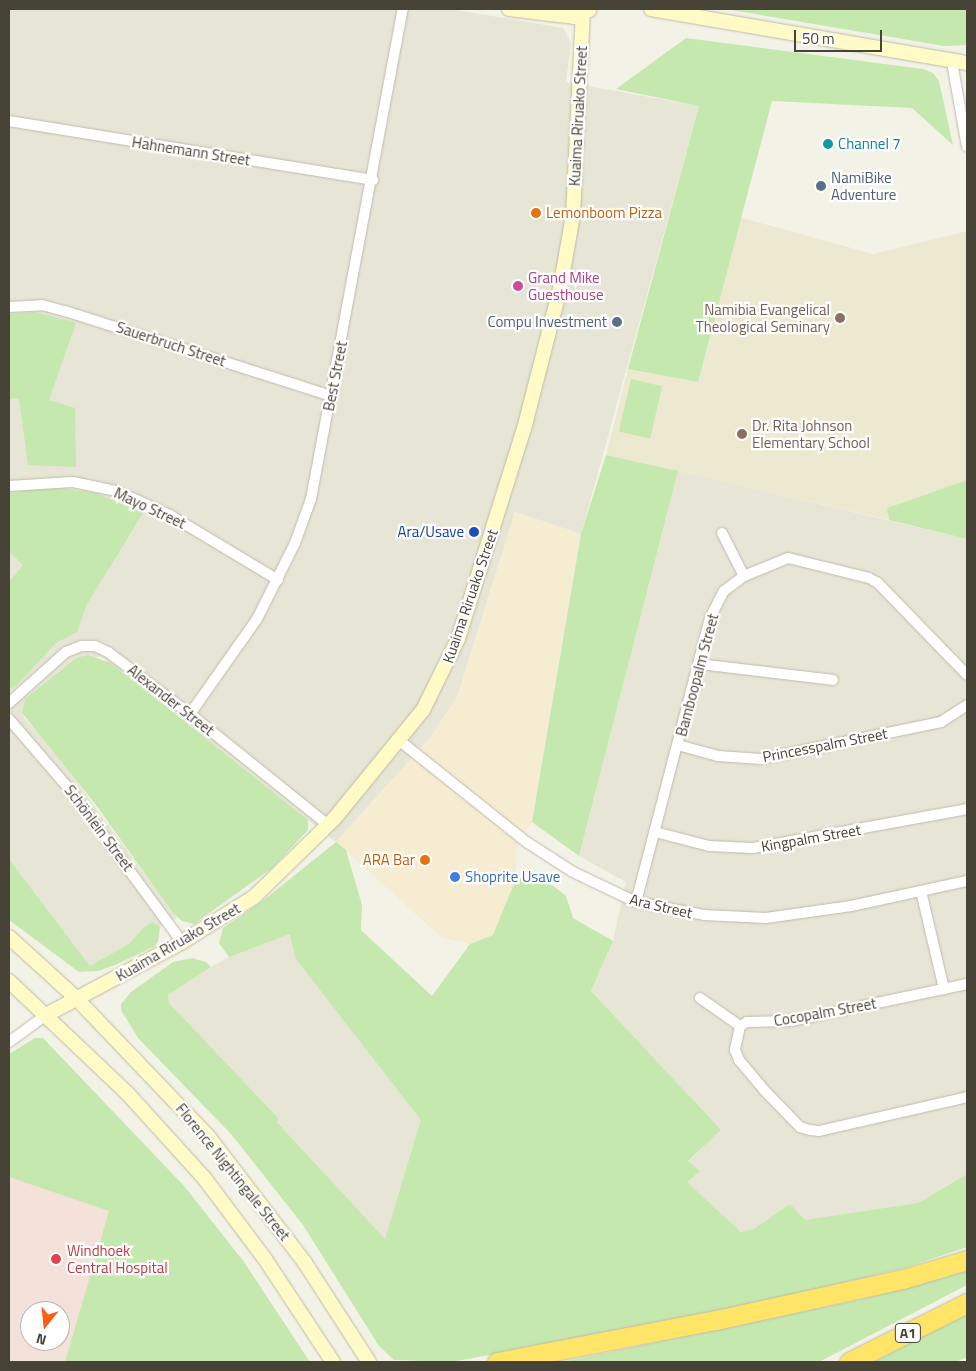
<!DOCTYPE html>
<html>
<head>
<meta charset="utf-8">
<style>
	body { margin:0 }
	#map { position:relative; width:976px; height:1371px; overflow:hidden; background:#f3f2e7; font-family:"Titillium Web",sans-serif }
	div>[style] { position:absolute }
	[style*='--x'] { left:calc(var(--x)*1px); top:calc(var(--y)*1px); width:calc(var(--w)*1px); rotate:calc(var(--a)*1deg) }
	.residential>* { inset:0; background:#e7e5d5 }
	.commercial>* { inset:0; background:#f6ecd2 }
	.education>* { inset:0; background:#ede9d1 }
	.medical>* { inset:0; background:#f4e2da }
	.green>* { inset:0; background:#c5e8af; transform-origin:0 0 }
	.roads { filter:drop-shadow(0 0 1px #bfbba9) drop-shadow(0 0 1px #bfbba9) }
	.street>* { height:10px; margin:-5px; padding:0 5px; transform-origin:5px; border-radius:5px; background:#fff }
	.secondary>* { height:14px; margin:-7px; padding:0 7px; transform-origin:7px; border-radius:7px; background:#fffac6 }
	.highway>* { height:19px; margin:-9.5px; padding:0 9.5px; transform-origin:9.5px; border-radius:9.5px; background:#fee567 }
	.dots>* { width:14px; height:14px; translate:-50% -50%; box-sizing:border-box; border:2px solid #fff; border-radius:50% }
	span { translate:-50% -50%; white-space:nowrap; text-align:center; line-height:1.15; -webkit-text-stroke:4.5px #fff; paint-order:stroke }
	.shield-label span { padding:1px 4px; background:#fff; border:1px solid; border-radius:4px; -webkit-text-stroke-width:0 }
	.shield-label { font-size:14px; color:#474336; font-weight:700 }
	.street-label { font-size:15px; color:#474336 }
	.culture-label { font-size:15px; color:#0d838f }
	.left { translate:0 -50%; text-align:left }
	.service-label { font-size:15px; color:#4e5e75 }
	.right { translate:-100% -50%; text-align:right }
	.food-label { font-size:15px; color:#c56008 }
	.hotel-label { font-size:15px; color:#b23c85 }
	.education-label { font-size:15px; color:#785e54 }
	.transit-label { font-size:15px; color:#164399 }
	.shop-label { font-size:15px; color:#366cbe }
	.health-label { font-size:15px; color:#be3a42 }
	.frame { position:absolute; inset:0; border:10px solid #474336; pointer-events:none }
	.north { position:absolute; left:20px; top:1301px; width:50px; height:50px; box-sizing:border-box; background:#fff; border:1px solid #b5b4af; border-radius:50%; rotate:196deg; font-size:14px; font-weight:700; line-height:20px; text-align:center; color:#474336 }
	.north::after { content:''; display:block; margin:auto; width:18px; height:22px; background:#fb5f17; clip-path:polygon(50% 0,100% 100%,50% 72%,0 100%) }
	.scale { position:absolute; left:794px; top:30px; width:88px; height:22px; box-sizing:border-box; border:2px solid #474336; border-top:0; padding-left:6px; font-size:15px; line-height:18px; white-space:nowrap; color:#474336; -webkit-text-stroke:4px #fff; paint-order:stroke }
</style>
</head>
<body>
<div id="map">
	<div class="residential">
		<div style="clip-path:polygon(9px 9px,450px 9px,563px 28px,571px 43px,566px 82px,699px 106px,581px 534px,515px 512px,457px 697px,429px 739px,336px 842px,102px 657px,76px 658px,25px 699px,22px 713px,24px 718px,52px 748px,177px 918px,160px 927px,153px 922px,145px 926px,131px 943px,90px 966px,9px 859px)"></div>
		<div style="clip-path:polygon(678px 471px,967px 539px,967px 1174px,918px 1203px,741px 1232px,686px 1182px,688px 1162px,720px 1130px,591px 991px,613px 941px,626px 882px,579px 856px)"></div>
		<div style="clip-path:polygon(290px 934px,295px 958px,422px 1120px,385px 1240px,169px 1003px,168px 995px,211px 967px,239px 952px)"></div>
	</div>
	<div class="commercial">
		<div style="clip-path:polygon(515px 512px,581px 534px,532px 822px,518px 843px,515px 881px,499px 926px,493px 935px,470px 944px,441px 937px,336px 842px,429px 739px,457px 697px)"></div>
	</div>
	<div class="education">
		<div style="clip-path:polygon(739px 217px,873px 254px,967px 231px,967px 480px,887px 508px,889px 520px,606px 455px,628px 369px,698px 382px)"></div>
	</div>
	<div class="medical">
		<div style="clip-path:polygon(evenodd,9px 1169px,118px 1207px,74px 1362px,9px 1362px,9px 1169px,30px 1311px,60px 1311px,60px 1341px,30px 1341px,30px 1311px)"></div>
	</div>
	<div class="green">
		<div style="clip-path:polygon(725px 9px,967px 9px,967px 45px,944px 46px)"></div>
		<div style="clip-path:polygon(686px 38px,923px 69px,933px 73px,939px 81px,953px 145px,912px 108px,772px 101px,698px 382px,628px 369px,699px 106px,616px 89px)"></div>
		<div style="clip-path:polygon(35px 312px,76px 323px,49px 400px,75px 408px,76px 467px,28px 465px,19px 398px,9px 399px,9px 314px)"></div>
		<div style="left:631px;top:379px;width:32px;height:54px;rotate:13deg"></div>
		<div style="clip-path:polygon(606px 455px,678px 471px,579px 856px,532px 822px,581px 534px)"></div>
		<div style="clip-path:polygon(967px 480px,967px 539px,889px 520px,887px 508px)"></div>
		<div style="clip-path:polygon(42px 486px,96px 493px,143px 513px,86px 606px,77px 632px,56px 643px,15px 687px,9px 689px,9px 582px,23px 565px,9px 551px,9px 494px)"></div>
		<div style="clip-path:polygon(87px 655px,111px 663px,308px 820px,308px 830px,272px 868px,194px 924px,182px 921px,173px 913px,96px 805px,22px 713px,25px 699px,76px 658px)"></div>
		<div style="clip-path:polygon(336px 842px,346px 850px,362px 905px,361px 930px,432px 996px,470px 944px,493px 935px,515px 881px,530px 876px,547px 881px,566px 896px,573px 918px,613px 941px,591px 991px,721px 1130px,688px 1161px,700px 1171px,687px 1182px,741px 1232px,754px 1229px,790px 1204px,805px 1220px,918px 1203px,967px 1174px,967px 1247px,905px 1268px,775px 1299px,561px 1342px,451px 1362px,394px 1360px,379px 1346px,303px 1225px,231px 1134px,138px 1038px,121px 1010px,121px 1004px,131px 992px,173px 962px,192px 958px,206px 962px,211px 967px,168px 995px,169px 1003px,278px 1118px,277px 1122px,385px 1239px,421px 1120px,295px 958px,290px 934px,229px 957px,219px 943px,223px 928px,260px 903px)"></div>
		<div style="clip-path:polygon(9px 859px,90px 966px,130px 943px,145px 926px,153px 922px,160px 927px,158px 941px,155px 946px,115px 965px,98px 971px,79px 972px,9px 920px)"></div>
		<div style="clip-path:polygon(35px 1038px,43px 1038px,185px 1187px,244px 1262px,310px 1362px,65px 1362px,109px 1211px,9px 1177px,9px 1054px)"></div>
		<div style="clip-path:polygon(967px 1266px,967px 1285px,819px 1362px,562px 1362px,863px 1299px)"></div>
		<div style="clip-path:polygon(967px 1313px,967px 1357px,956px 1362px,874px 1362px)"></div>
	</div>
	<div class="roads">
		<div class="street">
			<div style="--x:952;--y:62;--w:86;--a:80"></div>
			<div style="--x:9;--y:121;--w:369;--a:9.2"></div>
			<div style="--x:9;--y:307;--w:33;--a:-3"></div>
			<div style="--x:42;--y:305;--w:24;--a:15"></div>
			<div style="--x:65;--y:311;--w:279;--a:17.7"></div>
			<div style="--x:9;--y:486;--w:64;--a:-3.6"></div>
			<div style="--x:73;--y:482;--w:45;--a:11.6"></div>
			<div style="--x:117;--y:491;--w:58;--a:24.4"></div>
			<div style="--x:170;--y:515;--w:126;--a:31"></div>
			<div style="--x:722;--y:533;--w:48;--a:62.9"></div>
			<div style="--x:699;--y:664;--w:135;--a:6.8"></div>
			<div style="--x:9;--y:703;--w:76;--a:-41.8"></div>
			<div style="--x:66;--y:652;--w:17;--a:-21"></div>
			<div style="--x:82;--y:646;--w:13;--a:0"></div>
			<div style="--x:95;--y:646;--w:14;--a:25"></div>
			<div style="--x:108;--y:652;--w:103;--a:37.1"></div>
			<div style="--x:190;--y:714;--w:177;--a:38.8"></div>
			<div style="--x:190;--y:714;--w:116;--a:-54.8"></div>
			<div style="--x:257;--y:619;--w:85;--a:-63.4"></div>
			<div style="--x:295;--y:543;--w:47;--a:-70"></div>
			<div style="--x:311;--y:499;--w:499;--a:-79.4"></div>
			<div style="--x:9;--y:719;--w:95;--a:49.3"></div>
			<div style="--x:71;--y:791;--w:187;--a:53.7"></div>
			<div style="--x:400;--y:741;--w:164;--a:38.6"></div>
			<div style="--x:528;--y:843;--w:54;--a:32.8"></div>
			<div style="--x:573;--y:872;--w:70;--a:25.5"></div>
			<div style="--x:636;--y:902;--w:69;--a:10.8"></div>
			<div style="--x:704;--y:915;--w:62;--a:2.8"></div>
			<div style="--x:766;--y:918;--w:86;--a:-8"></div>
			<div style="--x:851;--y:906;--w:119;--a:-12.2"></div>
			<div style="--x:678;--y:745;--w:41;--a:15.4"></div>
			<div style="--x:718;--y:756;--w:43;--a:4"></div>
			<div style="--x:761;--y:759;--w:184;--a:-11.6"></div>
			<div style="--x:941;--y:722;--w:31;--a:-33"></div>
			<div style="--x:655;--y:832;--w:56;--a:14.5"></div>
			<div style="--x:709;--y:846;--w:44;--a:2.6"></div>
			<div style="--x:753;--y:848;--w:218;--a:-10.3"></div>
			<div style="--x:921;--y:891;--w:101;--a:76.8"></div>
			<div style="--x:636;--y:902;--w:293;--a:-75.4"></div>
			<div style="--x:710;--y:618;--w:30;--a:-63"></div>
			<div style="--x:724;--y:591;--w:25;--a:-37"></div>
			<div style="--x:744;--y:576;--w:48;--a:-22.2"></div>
			<div style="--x:788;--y:558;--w:83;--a:13.9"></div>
			<div style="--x:869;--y:578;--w:10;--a:29"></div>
			<div style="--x:878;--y:583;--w:128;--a:45.9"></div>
			<div style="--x:967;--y:984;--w:180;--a:168.1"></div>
			<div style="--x:791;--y:1021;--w:44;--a:178.7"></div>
			<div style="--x:747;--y:1022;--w:8;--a:150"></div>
			<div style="--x:740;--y:1026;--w:25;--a:102"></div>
			<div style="--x:735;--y:1050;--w:11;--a:68"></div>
			<div style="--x:739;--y:1060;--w:39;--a:50"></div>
			<div style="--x:764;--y:1090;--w:52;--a:45.8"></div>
			<div style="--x:800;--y:1127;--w:10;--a:17"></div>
			<div style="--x:810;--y:1130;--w:9;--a:6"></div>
			<div style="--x:819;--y:1131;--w:152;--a:-12.9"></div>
			<div style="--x:700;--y:998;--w:49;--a:35"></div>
			<div style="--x:9;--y:1042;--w:46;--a:-36.1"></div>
		</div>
		<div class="secondary">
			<div style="--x:509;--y:9;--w:65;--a:7"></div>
			<div style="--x:574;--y:17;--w:17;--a:-25"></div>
			<div style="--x:651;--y:9;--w:321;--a:9.7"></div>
			<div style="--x:9;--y:937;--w:91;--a:42.3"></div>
			<div style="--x:76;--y:998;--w:191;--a:46.3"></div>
			<div style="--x:208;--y:1136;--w:160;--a:52.6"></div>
			<div style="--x:305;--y:1263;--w:118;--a:57.1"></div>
			<div style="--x:9;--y:981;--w:164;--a:43.5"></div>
			<div style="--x:128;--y:1094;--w:115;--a:47.8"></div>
			<div style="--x:205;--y:1179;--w:100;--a:53.1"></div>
			<div style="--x:265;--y:1259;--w:123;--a:56.6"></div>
			<div style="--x:46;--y:1015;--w:154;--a:-28.2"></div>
			<div style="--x:182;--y:942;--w:85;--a:-32"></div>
			<div style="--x:254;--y:897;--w:112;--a:-44.3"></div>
			<div style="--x:334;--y:819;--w:141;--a:-50.8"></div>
			<div style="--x:423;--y:710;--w:79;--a:-63.8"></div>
			<div style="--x:458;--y:639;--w:220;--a:-72.6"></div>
			<div style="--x:524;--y:429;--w:145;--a:-75.6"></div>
			<div style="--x:560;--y:289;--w:75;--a:-80"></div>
			<div style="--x:573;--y:215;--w:206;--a:-87.2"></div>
		</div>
		<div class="highway">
			<div style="--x:497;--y:1362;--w:223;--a:-10.9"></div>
			<div style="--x:716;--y:1320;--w:191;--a:-12.4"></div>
			<div style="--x:903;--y:1279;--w:67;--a:-16.5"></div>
			<div style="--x:849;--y:1362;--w:132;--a:-26.6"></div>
		</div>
	</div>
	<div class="dots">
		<div style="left:828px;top:144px;background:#0f9aa8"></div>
		<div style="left:821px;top:186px;background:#5c6f8a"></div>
		<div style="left:536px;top:213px;background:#e8710a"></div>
		<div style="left:518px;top:286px;background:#d1479c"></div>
		<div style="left:840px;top:318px;background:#8d6e63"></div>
		<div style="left:617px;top:322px;background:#5c6f8a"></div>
		<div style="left:742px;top:434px;background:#8d6e63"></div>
		<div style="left:474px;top:532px;background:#1a4fb4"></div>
		<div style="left:425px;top:860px;background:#e8710a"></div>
		<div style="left:455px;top:877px;background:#3f7fe0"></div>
		<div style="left:56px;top:1259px;background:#e0444e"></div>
	</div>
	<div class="shield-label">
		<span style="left:908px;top:1333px">A1</span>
	</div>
	<div class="street-label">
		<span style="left:578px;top:116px;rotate:-87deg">Kuaima Riruako Street</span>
		<span style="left:191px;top:151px;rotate:9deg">Hahnemann Street</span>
		<span style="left:171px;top:344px;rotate:18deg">Sauerbruch Street</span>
		<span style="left:335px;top:376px;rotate:-79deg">Best Street</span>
		<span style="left:150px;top:508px;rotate:25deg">Mayo Street</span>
		<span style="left:470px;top:596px;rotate:-71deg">Kuaima Riruako Street</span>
		<span style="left:697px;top:675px;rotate:-75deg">Bamboopalm Street</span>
		<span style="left:171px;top:700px;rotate:38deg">Alexander Street</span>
		<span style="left:825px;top:745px;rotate:-11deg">Princesspalm Street</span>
		<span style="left:99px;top:828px;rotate:53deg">Schönlein Street</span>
		<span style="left:811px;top:838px;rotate:-10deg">Kingpalm Street</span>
		<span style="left:661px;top:906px;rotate:13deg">Ara Street</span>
		<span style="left:178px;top:942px;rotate:-30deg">Kuaima Riruako Street</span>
		<span style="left:825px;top:1012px;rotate:-10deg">Cocopalm Street</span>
		<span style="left:233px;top:1172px;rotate:51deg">Florence Nightingale Street</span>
	</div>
	<div class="culture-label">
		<span class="left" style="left:838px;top:144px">Channel 7</span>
	</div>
	<div class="service-label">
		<span class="left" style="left:831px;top:186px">NamiBike<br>Adventure</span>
		<span class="right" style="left:607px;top:322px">Compu Investment</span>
	</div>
	<div class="food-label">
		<span class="left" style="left:546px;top:213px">Lemonboom Pizza</span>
		<span class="right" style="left:415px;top:860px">ARA Bar</span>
	</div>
	<div class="hotel-label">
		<span class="left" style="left:528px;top:286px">Grand Mike<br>Guesthouse</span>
	</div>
	<div class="education-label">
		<span class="right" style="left:830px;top:318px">Namibia Evangelical<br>Theological Seminary</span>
		<span class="left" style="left:752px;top:434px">Dr. Rita Johnson<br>Elementary School</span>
	</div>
	<div class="transit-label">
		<span class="right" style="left:464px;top:532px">Ara/Usave</span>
	</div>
	<div class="shop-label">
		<span class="left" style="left:465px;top:877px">Shoprite Usave</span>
	</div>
	<div class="health-label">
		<span class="left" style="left:67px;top:1259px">Windhoek<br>Central Hospital</span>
	</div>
	<div class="frame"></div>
	<div class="north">N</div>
	<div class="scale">50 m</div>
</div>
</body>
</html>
